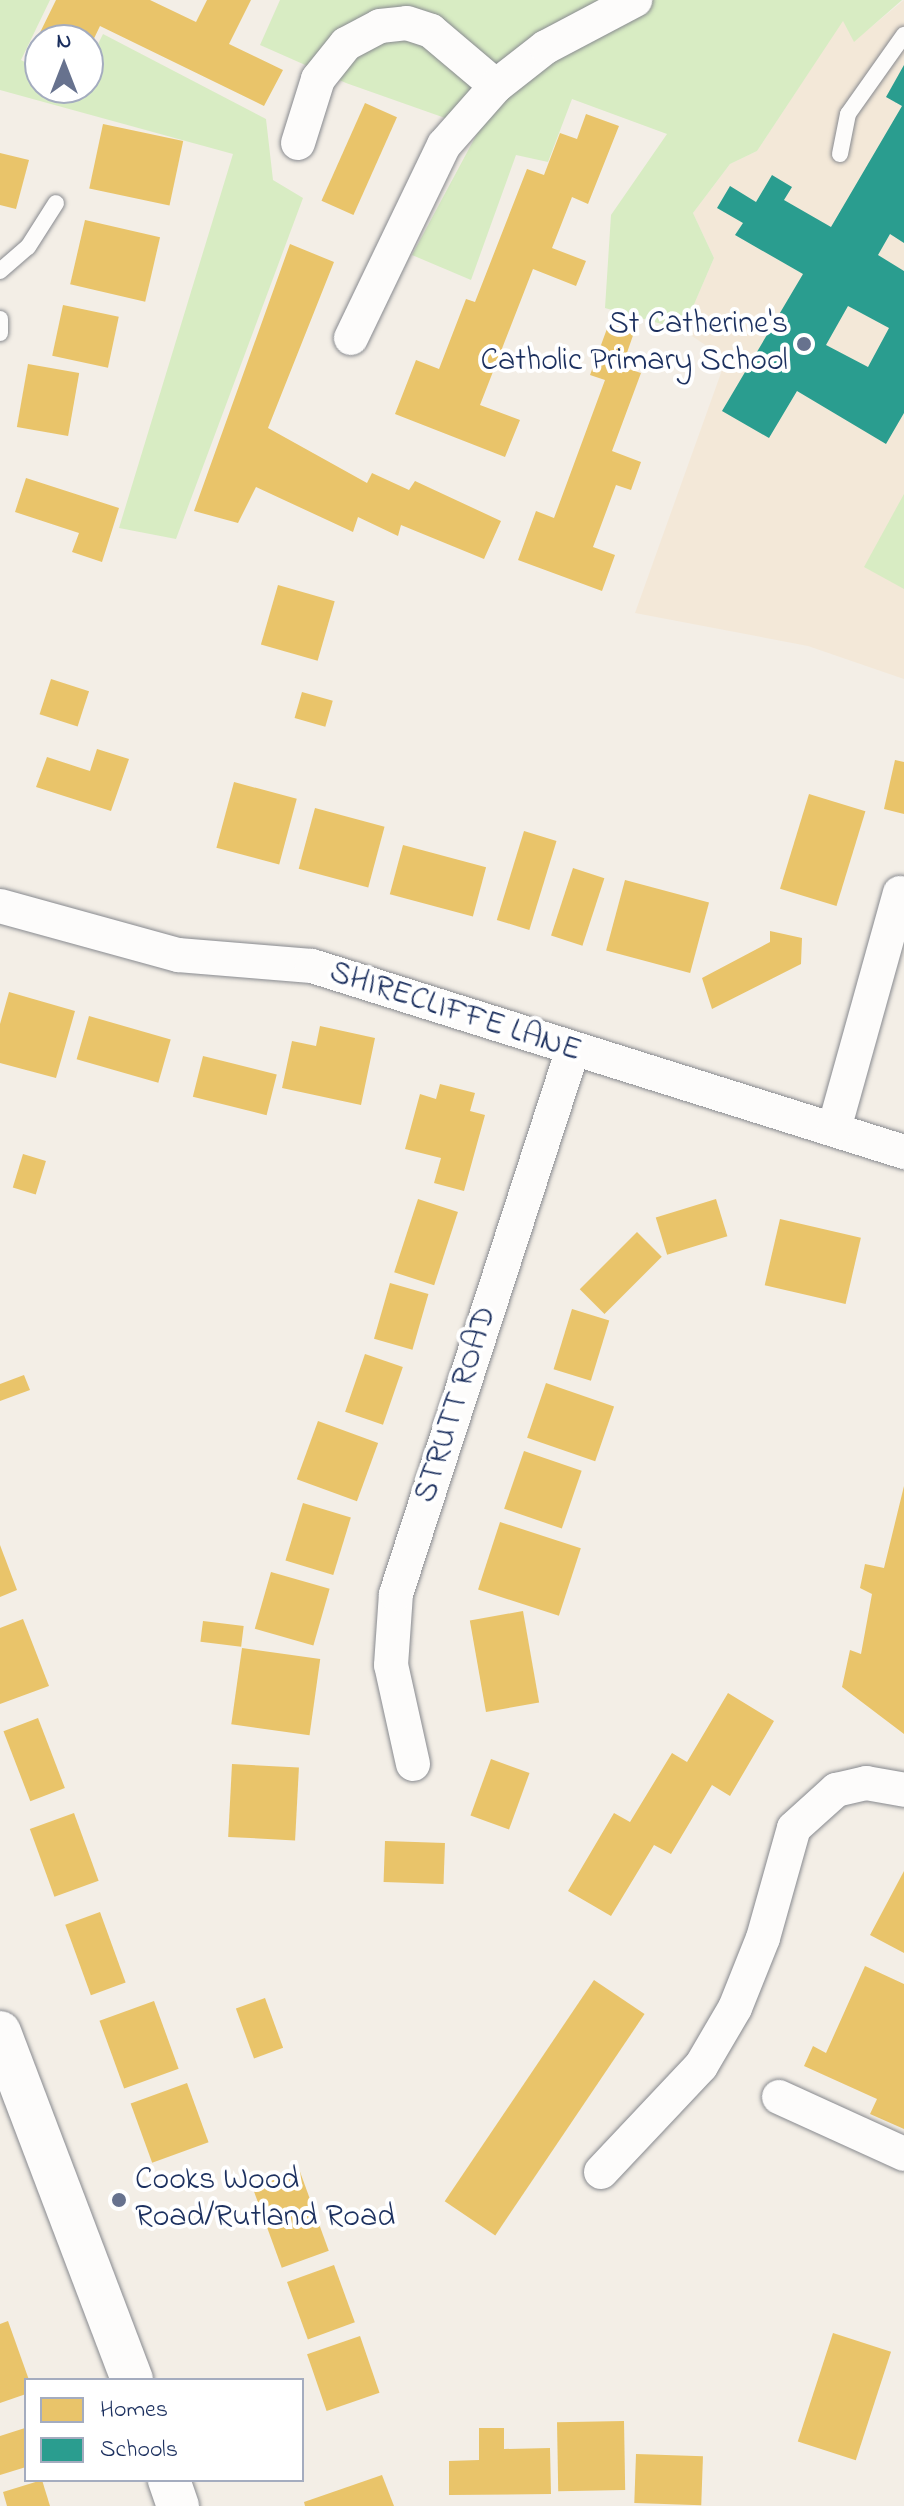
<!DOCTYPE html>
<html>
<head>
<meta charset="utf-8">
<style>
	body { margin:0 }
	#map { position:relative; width:904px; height:2506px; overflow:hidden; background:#f3eee6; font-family:"Indie Flower",sans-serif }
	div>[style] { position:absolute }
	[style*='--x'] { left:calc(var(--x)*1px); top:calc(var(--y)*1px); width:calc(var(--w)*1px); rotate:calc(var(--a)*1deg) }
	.built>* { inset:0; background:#f3e8d8 }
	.green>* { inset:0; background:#d8ecc3 }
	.homes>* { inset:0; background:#e9c46a; transform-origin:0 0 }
	.schools>* { inset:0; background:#2a9d8f }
	.roads { filter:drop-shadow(0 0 2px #888a8f) drop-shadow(0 0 2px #888a8f) }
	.service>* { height:16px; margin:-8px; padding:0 8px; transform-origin:8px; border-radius:8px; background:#fdfcfb }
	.minor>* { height:34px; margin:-17px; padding:0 17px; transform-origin:17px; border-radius:17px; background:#fdfcfb }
	.tertiary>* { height:42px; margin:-21px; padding:0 21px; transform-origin:21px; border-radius:21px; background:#fdfcfb }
	.dots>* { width:22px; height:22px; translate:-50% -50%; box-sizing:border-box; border:4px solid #fff; border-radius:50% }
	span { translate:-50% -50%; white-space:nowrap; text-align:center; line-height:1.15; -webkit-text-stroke:8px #fff; paint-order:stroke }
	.poi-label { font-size:32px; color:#1b2f5e }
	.right { translate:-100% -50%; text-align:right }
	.left { translate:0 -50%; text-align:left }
	.street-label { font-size:32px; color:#1b2f5e }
	.legend { position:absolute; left:24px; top:2378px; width:280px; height:104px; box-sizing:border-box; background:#fff; border:2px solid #a4acbf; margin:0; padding:10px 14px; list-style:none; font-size:24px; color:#1b2f5e }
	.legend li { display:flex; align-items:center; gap:16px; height:40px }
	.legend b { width:40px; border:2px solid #a4acbf }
	.north { position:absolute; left:24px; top:24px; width:80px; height:80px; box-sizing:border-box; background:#fff; border:2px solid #a4acbf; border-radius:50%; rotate:0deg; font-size:22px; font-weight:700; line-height:32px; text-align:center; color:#1b2f5e }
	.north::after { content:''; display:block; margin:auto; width:28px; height:36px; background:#67728e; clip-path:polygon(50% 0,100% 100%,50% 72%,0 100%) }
</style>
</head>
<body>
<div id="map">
	<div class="built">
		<div style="clip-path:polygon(904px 0,904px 679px,808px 646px,635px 613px,726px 359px,683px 330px,714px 258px,693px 213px,730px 164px,757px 151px,843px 20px,854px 41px)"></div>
	</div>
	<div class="green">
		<div style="clip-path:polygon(0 0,50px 0,21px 60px,40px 70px,40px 88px,88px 88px,88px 64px,103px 34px,266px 119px,273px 180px,303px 198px,176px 539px,119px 528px,233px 154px,0 90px)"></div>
		<div style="clip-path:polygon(280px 0,902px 0,854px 42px,843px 21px,757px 151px,730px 164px,693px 213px,714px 258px,683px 330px,605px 308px,611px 215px,667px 134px,572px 99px,548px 162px,516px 155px,471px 280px,412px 255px,479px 130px,346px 83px,260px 45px)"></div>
		<div style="clip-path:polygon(904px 494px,904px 589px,864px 567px)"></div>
	</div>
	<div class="homes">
		<div style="clip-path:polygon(56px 0,150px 0,196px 22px,207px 0,251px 0,229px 44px,283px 70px,264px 106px,100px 26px,88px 51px,88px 40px,40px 40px,40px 66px,27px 59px)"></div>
		<div style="left:365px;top:103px;width:35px;height:107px;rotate:24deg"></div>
		<div style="clip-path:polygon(586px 114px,619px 126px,588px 204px,572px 197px,552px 248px,586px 261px,576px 286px,533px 269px,480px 405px,520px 420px,505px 457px,395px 414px,416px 360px,439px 369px,466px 299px,475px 302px,527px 169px,544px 175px,560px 133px,577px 139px)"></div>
		<div style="left:103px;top:124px;width:82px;height:66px;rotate:12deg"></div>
		<div style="clip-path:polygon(0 153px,29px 160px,16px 209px,0 205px)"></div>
		<div style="left:85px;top:220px;width:77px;height:66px;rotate:13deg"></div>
		<div style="clip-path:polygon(290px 244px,334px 262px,268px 428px,367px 483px,372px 473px,409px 490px,415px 481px,501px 521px,484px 559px,401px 525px,398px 536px,358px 517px,353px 532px,256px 487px,238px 523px,194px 511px)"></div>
		<div style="left:63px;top:305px;width:57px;height:52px;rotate:12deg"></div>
		<div style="clip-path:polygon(612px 315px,637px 324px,622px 367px,641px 373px,612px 451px,641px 462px,631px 490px,616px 485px,593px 547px,615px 555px,602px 591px,518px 560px,536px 511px,554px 518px,605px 380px,590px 375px)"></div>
		<div style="left:28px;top:364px;width:52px;height:64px;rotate:10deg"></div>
		<div style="clip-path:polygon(26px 478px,119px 508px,102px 562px,72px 552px,79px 533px,15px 512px)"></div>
		<div style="left:278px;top:585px;width:59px;height:62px;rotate:16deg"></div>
		<div style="left:51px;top:679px;width:40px;height:37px;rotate:18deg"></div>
		<div style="left:302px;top:692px;width:32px;height:27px;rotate:16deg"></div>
		<div style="clip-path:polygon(97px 749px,129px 759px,111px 811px,36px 787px,47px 757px,90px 771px)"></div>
		<div style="clip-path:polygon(895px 760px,904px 762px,904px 814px,884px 809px)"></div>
		<div style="left:234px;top:782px;width:65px;height:68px;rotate:15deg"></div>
		<div style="left:809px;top:794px;width:59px;height:99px;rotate:17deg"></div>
		<div style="left:315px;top:808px;width:72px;height:63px;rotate:15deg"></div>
		<div style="left:524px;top:831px;width:34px;height:93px;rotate:17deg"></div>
		<div style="left:403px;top:845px;width:86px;height:51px;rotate:15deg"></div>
		<div style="left:573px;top:868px;width:33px;height:71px;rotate:18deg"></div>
		<div style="left:625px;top:880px;width:87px;height:73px;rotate:15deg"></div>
		<div style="clip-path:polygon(770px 931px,802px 938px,801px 964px,712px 1009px,702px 978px,770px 942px)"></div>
		<div style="clip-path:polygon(9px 992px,75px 1011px,56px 1078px,0 1063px,0 1024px)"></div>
		<div style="left:89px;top:1016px;width:85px;height:45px;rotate:16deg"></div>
		<div style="clip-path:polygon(320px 1026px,375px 1038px,361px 1105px,282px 1088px,292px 1041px,316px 1046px)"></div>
		<div style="left:203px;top:1056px;width:76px;height:42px;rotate:14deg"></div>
		<div style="clip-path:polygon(440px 1084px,475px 1093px,470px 1111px,485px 1115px,464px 1191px,434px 1183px,441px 1158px,405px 1149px,420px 1094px,436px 1099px)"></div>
		<div style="left:23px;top:1154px;width:24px;height:35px;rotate:17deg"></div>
		<div style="left:418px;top:1199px;width:42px;height:77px;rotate:18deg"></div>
		<div style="left:716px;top:1199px;width:39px;height:63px;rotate:73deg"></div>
		<div style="left:780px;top:1219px;width:83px;height:68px;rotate:13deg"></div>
		<div style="left:637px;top:1232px;width:35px;height:81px;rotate:45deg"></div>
		<div style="left:390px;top:1283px;width:40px;height:58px;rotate:16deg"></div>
		<div style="left:572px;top:1309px;width:39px;height:63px;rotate:17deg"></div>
		<div style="left:365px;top:1354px;width:40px;height:61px;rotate:19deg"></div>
		<div style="clip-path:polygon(24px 1375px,30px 1390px,0 1401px,0 1384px)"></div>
		<div style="left:546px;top:1383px;width:72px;height:58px;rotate:19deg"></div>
		<div style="left:318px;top:1421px;width:64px;height:62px;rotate:20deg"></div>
		<div style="left:524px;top:1451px;width:61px;height:61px;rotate:19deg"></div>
		<div style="clip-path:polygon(904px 1486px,904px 1734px,842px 1687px,850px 1650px,861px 1654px,872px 1594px,860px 1588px,865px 1564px,884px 1568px)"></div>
		<div style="left:303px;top:1503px;width:50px;height:60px;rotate:17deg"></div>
		<div style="left:500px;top:1522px;width:85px;height:71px;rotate:18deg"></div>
		<div style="clip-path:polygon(0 1545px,17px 1590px,0 1597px)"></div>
		<div style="left:271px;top:1572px;width:61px;height:59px;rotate:16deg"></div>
		<div style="left:523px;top:1611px;width:93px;height:54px;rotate:80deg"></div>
		<div style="clip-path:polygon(23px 1619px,49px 1686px,0 1704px,0 1628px)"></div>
		<div style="left:203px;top:1621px;width:41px;height:21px;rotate:7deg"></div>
		<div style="left:242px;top:1648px;width:79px;height:77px;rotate:8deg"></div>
		<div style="clip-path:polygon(728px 1693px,774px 1721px,730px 1796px,712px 1785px,671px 1854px,654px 1845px,611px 1916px,568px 1891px,614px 1813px,630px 1822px,672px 1753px,687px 1762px)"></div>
		<div style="left:38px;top:1718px;width:75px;height:37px;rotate:69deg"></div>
		<div style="left:491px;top:1759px;width:41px;height:60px;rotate:20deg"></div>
		<div style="left:232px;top:1764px;width:67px;height:73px;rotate:3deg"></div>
		<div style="left:74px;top:1813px;width:72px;height:47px;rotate:70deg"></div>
		<div style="left:385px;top:1841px;width:60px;height:41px;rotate:2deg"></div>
		<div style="clip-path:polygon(904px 1871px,904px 1953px,870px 1935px)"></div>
		<div style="left:100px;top:1912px;width:75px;height:37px;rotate:70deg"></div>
		<div style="clip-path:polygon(865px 1966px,904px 1984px,904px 2129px,870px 2114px,877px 2099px,804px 2066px,813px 2046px,826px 2053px)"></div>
		<div style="left:594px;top:1980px;width:61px;height:267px;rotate:34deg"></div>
		<div style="left:265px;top:1998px;width:53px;height:31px;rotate:70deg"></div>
		<div style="left:154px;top:2001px;width:72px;height:58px;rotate:70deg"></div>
		<div style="left:187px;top:2083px;width:63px;height:60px;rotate:70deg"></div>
		<div style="left:299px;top:2169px;width:87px;height:50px;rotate:70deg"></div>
		<div style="left:334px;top:2265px;width:61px;height:50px;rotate:70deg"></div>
		<div style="clip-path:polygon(8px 2321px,29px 2380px,26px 2394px,0 2403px,0 2324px)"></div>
		<div style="left:833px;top:2333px;width:61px;height:114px;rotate:18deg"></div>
		<div style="left:360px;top:2336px;width:60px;height:56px;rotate:71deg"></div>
		<div style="left:624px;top:2421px;width:69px;height:67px;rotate:89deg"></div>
		<div style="clip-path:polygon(25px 2428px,26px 2467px,0 2475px,0 2436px)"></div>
		<div style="clip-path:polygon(479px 2428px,504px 2428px,504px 2449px,550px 2448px,551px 2494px,449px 2495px,449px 2461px,479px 2460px)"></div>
		<div style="left:636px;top:2454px;width:67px;height:49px;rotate:2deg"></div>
		<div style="clip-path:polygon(382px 2475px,394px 2506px,305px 2506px,304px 2502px)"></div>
		<div style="clip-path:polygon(42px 2480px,50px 2506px,7px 2506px,3px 2492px)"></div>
	</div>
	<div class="schools">
		<div style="clip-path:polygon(evenodd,904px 65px,904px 243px,890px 234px,878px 255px,904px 271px,904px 413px,886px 444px,797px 391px,769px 438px,722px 411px,803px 274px,735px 235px,743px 223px,717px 208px,730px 186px,756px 202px,772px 175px,792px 187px,784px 200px,831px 227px,902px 106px,886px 97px,904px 65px,848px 306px,889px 328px,868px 367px,826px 345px,848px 306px)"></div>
	</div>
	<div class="roads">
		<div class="service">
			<div style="--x:840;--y:154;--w:41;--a:-78.7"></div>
			<div style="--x:848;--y:114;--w:97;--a:-54.7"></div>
			<div style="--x:0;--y:271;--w:37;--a:-41"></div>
			<div style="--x:28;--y:247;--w:52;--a:-57.5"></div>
			<div style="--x:0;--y:319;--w:14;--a:90"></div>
		</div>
		<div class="minor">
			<div style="--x:298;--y:143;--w:67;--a:-72.6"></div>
			<div style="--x:318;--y:79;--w:45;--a:-51.3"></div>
			<div style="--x:346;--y:44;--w:38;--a:-28"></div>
			<div style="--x:380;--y:26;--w:27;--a:-6"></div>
			<div style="--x:407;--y:23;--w:25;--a:18"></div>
			<div style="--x:431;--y:31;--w:85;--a:40.2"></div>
			<div style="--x:351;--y:338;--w:214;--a:-64.3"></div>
			<div style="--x:444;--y:145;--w:79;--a:-48.6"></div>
			<div style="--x:496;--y:86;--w:63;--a:-38"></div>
			<div style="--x:546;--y:47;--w:101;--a:-27.8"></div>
			<div style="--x:0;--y:906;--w:185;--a:15.4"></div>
			<div style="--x:178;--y:955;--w:134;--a:4.7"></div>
			<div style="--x:312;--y:966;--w:621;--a:17.44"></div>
			<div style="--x:834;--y:1129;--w:245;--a:-74.4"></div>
			<div style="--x:413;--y:1764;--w:101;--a:-102.5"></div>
			<div style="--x:391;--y:1665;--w:71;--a:-86"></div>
			<div style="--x:396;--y:1594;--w:570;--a:-72.01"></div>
			<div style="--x:779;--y:2097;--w:137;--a:24.5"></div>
			<div style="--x:601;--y:2172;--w:146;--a:-46.7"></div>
			<div style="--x:701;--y:2066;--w:67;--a:-59.6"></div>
			<div style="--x:735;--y:2008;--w:75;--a:-68.2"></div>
			<div style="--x:763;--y:1938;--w:114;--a:-74.3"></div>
			<div style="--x:794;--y:1828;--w:57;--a:-42.1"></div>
			<div style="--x:836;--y:1790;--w:31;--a:-13"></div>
			<div style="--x:866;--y:1783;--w:39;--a:10"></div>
		</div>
		<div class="tertiary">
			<div style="--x:0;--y:2032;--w:372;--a:69.2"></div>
			<div style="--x:169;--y:2480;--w:28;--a:71"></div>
		</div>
	</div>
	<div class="dots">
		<div style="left:804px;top:344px;background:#67728e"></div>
		<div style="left:119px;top:2200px;background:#67728e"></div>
	</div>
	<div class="poi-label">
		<span class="right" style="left:788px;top:344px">St Catherine's<br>Catholic Primary School</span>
		<span class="left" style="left:135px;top:2200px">Cooks Wood<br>Road/Rutland Road</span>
	</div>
	<div class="street-label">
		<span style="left:455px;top:1013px;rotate:18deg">SHIRECLIFFE LANE</span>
		<span style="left:457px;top:1405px;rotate:-72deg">STRUTT ROAD</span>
	</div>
	<ul class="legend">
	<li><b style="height:22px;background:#e9c46a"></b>Homes</li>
	<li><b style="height:22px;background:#2a9d8f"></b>Schools</li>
	</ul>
	<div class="north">N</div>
</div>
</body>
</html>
